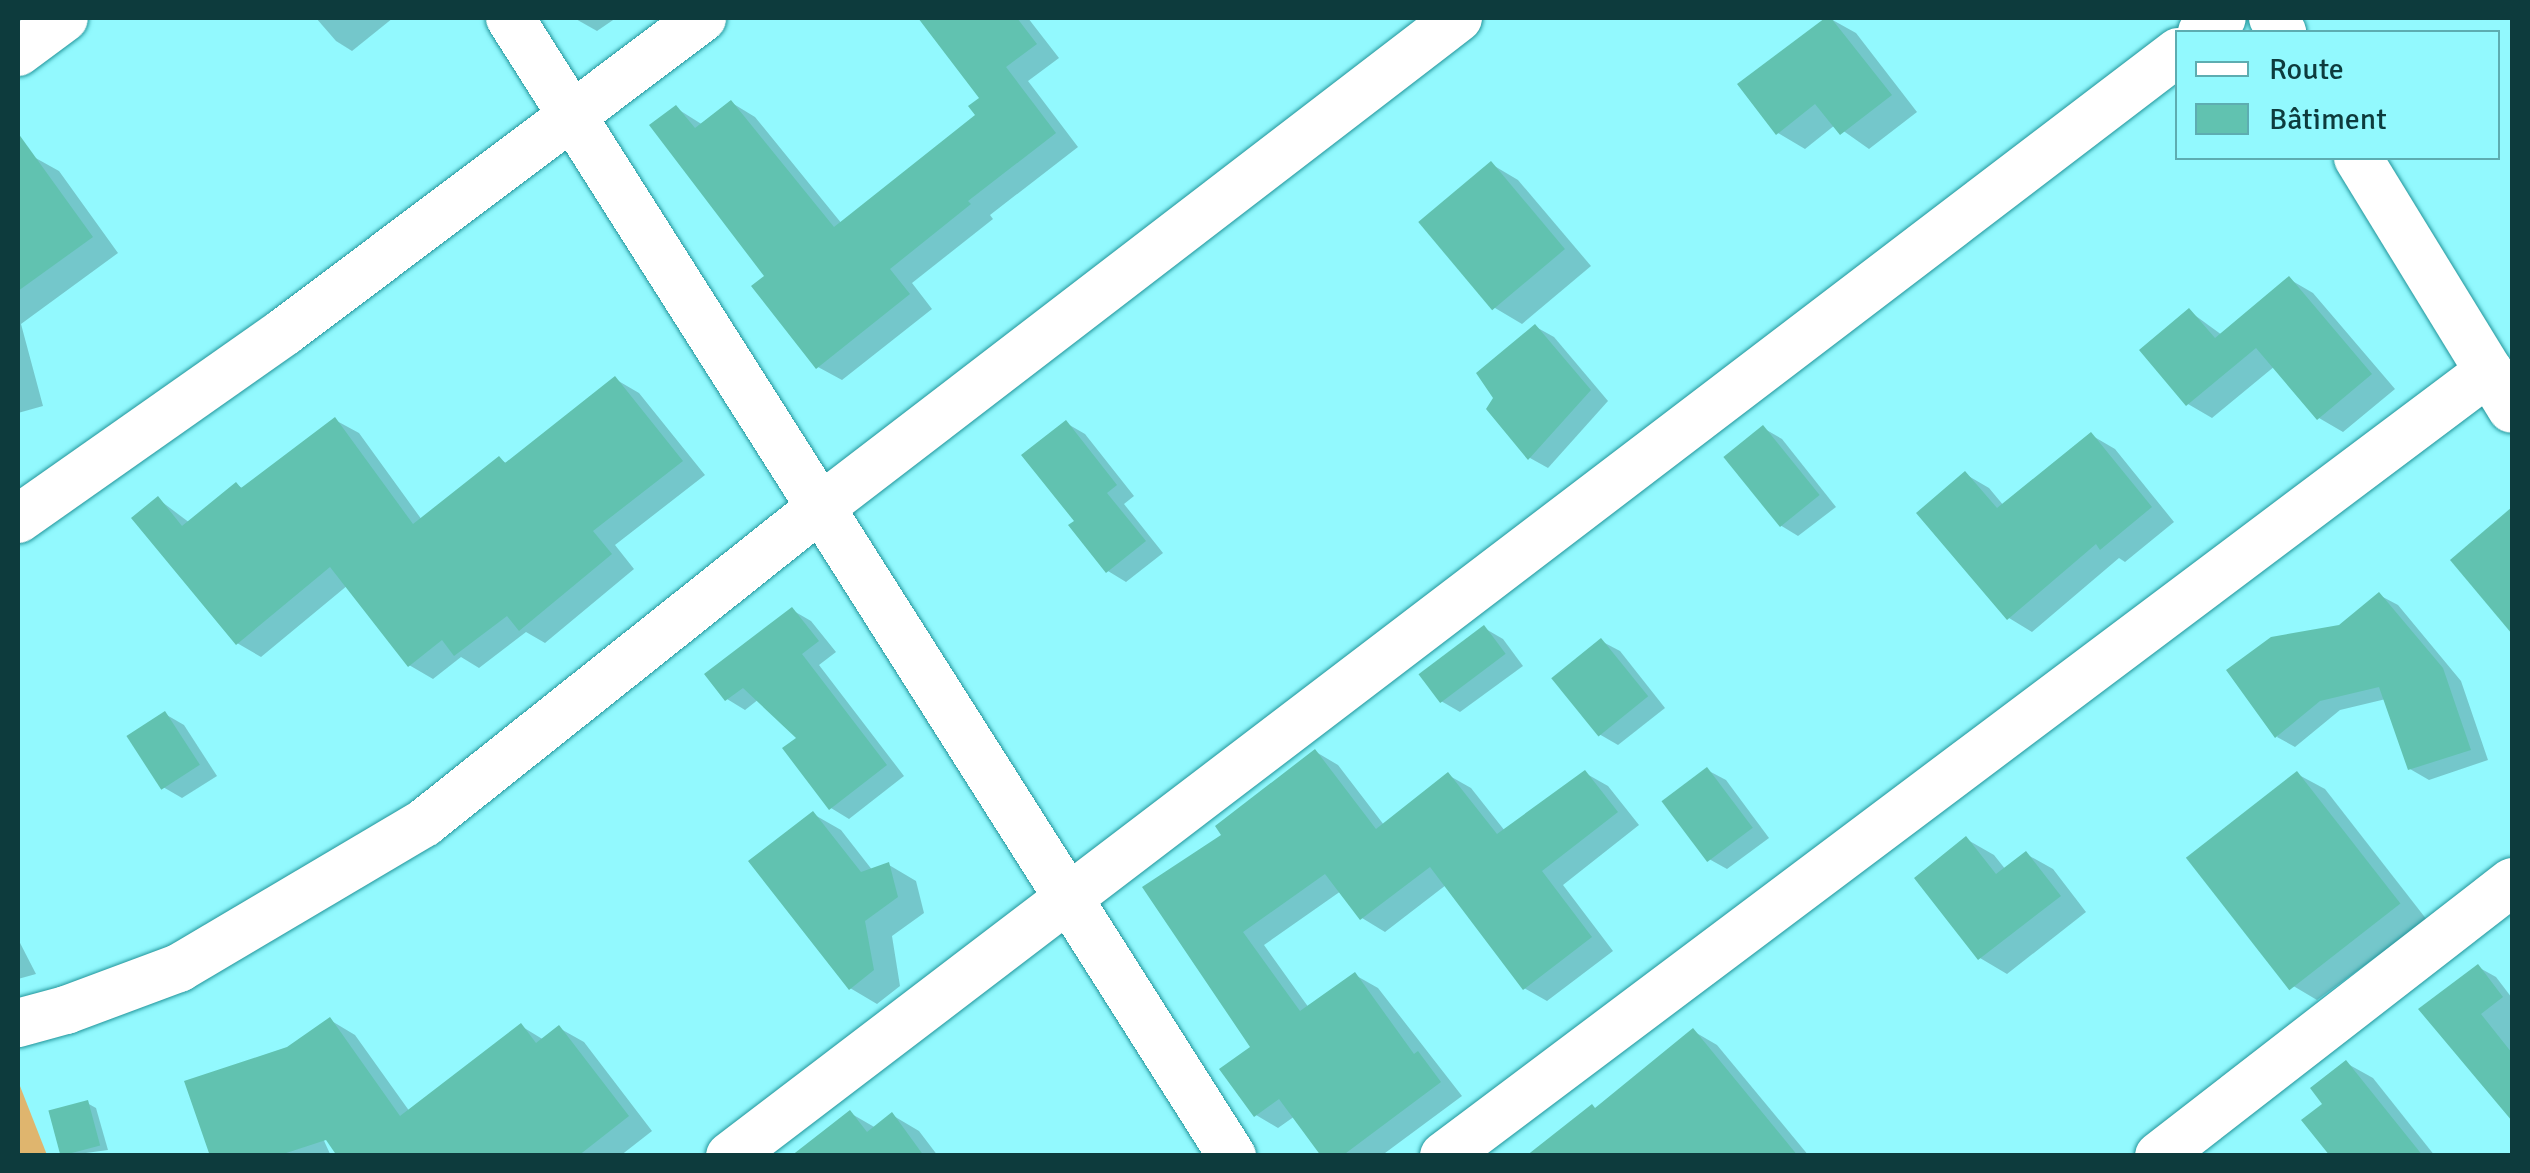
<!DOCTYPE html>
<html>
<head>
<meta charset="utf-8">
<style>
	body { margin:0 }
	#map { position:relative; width:2530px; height:1173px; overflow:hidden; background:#92f9fe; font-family:Signika,sans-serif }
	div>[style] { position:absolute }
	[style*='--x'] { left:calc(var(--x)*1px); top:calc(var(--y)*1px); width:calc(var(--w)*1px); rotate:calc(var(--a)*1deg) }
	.green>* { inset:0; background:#dfb56e }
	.shadow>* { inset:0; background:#0003 }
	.building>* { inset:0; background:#61c2b0; transform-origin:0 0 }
	.roads { filter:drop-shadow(0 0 2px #22949a) drop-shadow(0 0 2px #22949a) }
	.minor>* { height:48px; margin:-24px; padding:0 24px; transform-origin:24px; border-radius:24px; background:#fff }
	span { translate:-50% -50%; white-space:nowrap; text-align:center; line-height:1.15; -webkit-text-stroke:8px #92f9fe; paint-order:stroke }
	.frame { position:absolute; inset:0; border:20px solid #0d3b3d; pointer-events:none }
	.legend { position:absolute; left:2175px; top:30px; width:325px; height:130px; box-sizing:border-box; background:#92f9fe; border:2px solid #5dadb1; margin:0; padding:12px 18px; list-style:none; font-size:30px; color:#0d3b3d }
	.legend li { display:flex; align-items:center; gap:20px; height:50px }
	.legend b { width:50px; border:2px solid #5dadb1 }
</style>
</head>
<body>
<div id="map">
	<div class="green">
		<div style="clip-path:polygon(18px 1081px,47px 1155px,18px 1155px)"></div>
	</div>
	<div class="shadow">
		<div style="clip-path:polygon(316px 18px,393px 18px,352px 51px,336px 41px)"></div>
		<div style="clip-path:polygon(574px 18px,616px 18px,597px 31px)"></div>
		<div style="clip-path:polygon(950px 18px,1028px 18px,1059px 58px,1028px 81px,1078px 147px,990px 215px,993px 219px,912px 283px,932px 309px,842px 380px,818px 367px,676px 108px,703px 125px,732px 103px,755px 117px,842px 224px,978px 115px,982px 98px,932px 31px)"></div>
		<div style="clip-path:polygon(1829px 18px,1856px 33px,1917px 112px,1869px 149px,1835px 125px,1805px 149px,1778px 133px,1741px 85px)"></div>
		<div style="clip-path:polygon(32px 156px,59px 171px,118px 253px,21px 324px,43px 406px,18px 413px,18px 166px)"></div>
		<div style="clip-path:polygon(1491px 164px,1518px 180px,1591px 266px,1522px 324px,1495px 308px)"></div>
		<div style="clip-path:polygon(2289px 279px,2313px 293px,2395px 389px,2343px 432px,2319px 418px,2275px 366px,2212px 418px,2188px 404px,2189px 311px,2222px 335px)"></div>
		<div style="clip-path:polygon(1536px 327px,1554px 337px,1608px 401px,1548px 468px,1530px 458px)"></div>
		<div style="clip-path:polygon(615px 379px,639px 393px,705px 475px,615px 545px,634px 569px,545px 643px,526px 632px,479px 668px,461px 657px,433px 679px,409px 665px,348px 585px,261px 657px,237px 643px,158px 499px,190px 523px,237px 485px,244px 489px,335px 420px,359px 433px,422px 520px,499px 459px,508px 464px)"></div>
		<div style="clip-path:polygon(1066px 423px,1085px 434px,1134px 496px,1124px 504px,1163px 553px,1126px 582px,1108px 571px,1078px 521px)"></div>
		<div style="clip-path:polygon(1763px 428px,1782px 439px,1836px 507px,1798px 536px,1780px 525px)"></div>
		<div style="clip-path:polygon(2091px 435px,2115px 449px,2174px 522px,2125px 562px,2119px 558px,2032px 632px,2009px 618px,1965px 474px,1989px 488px,2004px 506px)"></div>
		<div style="clip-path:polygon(2379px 595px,2398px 605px,2461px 681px,2488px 760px,2429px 780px,2410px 769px,2386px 699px,2340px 710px,2295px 747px,2277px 737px,2340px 627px)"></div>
		<div style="clip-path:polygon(792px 610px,811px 621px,836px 652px,819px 665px,904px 776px,849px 819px,831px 808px,799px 738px,759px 699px,745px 710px,727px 699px)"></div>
		<div style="clip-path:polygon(1484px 628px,1503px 639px,1523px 666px,1460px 712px,1441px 701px)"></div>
		<div style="clip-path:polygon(1601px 641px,1620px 651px,1665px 708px,1618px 745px,1599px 734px)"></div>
		<div style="clip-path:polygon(165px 714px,184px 725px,217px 776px,182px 798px,163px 787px)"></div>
		<div style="clip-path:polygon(1316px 752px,1338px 765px,1384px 825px,1448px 775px,1471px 788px,1505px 831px,1585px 773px,1608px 786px,1639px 825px,1563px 885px,1613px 951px,1547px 1001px,1524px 988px,1446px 885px,1385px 932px,1362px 918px,1341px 891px,1264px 945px,1309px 1008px,1355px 975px,1378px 988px,1462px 1096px,1381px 1156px,1324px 1156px,1295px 1116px,1278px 1128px,1256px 1115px,1253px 1047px,1225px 836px)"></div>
		<div style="clip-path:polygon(1707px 770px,1726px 780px,1769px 838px,1727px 869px,1709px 859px)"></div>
		<div style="clip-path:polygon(2297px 774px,2325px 789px,2427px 920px,2317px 1000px,2290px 984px)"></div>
		<div style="clip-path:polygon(813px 814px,841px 830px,873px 871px,889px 865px,916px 881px,924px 913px,892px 936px,900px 986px,877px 1004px,850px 988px)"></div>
		<div style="clip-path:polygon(1966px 839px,1994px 855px,2006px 870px,2026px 854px,2053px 869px,2086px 912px,2007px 974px,1980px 958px)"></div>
		<div style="clip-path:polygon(18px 939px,36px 974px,18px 979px)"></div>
		<div style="clip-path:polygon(2478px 967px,2496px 977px,2512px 998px,2512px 1117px,2422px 1009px)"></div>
		<div style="clip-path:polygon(330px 1020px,355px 1035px,410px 1112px,521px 1026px,544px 1040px,559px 1028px,584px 1042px,652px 1131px,620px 1156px,351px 1156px,320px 1132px,331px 1156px,212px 1156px,289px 1049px)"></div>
		<div style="clip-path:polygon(1693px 1031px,1717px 1045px,1809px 1156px,1568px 1156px,1597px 1109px)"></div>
		<div style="clip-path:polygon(2346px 1063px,2373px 1078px,2435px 1156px,2333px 1156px,2325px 1104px)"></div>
		<div style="clip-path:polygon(87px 1103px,96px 1108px,108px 1150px,64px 1156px)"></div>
		<div style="clip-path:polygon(850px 1113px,876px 1128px,892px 1115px,919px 1131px,938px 1156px,830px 1156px)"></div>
	</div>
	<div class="building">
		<div style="clip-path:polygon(918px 18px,1017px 18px,1037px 44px,1006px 67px,1056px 133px,968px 201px,971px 204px,890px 269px,910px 294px,816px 369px,751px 286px,764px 276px,649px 125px,676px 105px,695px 128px,731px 100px,834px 227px,975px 115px,968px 106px,979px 98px)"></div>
		<div style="clip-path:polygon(1825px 18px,1831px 18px,1892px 95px,1840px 135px,1815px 104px,1776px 135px,1737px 84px)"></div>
		<div style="clip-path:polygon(18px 133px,93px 237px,18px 291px)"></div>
		<div style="left:1491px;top:161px;width:115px;height:95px;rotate:50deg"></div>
		<div style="clip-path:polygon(2289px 276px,2372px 374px,2317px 420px,2256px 348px,2186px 406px,2139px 350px,2189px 308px,2215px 338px)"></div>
		<div style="clip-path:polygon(1535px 324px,1591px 390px,1528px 460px,1486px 409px,1493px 398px,1476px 373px)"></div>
		<div style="clip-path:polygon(615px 376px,683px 461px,593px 531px,612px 554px,519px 631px,507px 616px,454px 656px,442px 640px,408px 667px,330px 567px,236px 645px,131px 518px,158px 496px,182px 526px,236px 482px,241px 488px,335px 417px,413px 524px,499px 456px,505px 463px)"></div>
		<div style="clip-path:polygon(1066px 420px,1117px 485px,1107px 493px,1146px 541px,1106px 573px,1068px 525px,1074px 521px,1021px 455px)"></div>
		<div style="left:1763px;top:425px;width:90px;height:51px;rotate:51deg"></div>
		<div style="clip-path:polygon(2091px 432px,2152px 507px,2100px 550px,2096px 544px,2007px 620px,1916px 513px,1965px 471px,1997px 508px)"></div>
		<div style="clip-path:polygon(2512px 507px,2512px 634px,2450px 560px)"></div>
		<div style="clip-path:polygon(2379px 592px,2443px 668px,2471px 750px,2408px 770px,2379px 687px,2320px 701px,2275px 738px,2226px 670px,2271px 637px,2339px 625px)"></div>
		<div style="clip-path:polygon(792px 607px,819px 641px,802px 654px,887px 765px,829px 810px,782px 748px,796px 738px,743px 688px,725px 701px,704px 674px)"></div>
		<div style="left:1484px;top:625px;width:36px;height:82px;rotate:53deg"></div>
		<div style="left:1601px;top:638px;width:75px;height:64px;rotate:51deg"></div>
		<div style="left:165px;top:711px;width:64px;height:46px;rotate:57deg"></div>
		<div style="clip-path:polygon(1315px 749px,1376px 829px,1448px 772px,1497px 834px,1585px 770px,1618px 812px,1542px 871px,1592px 937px,1523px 990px,1430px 867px,1360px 920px,1325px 874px,1243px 932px,1300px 1011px,1355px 972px,1414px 1054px,1418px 1051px,1441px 1082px,1342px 1156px,1321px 1156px,1279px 1099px,1254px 1117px,1219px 1069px,1250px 1047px,1142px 887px,1221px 835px,1215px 826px)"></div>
		<div style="left:1707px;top:767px;width:76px;height:57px;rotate:53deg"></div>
		<div style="left:2297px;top:771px;width:168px;height:141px;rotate:52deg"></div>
		<div style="clip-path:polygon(813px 811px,861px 872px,889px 862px,898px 897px,865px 921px,874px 970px,849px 990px,748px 861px)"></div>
		<div style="clip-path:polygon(1966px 836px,1996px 874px,2026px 851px,2061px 896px,1978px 960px,1914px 878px)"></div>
		<div style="clip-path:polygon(2478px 964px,2503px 997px,2481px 1014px,2512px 1053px,2512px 1121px,2418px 1009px)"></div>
		<div style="clip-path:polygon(330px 1017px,400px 1116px,521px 1023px,536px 1043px,559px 1025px,629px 1116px,578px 1156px,337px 1156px,326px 1140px,277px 1156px,210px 1156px,184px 1081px,287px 1047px)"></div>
		<div style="clip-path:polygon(1693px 1028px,1798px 1156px,1526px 1156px,1592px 1104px,1595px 1108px)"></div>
		<div style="clip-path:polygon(2346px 1060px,2423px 1156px,2330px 1156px,2301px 1120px,2322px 1104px,2310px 1088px)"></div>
		<div style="left:88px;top:1100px;width:47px;height:41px;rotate:75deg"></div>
		<div style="clip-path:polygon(850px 1110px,867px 1132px,892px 1112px,924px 1156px,791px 1156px)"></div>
	</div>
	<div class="roads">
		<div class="minor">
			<div style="--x:510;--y:18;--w:1348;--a:57.61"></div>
			<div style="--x:2273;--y:18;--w:17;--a:57"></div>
			<div style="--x:2202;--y:32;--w:24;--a:-35"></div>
			<div style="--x:18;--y:52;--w:57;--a:-36.5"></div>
			<div style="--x:2358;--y:158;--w:294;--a:58.5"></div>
			<div style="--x:18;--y:519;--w:325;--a:-35.1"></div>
			<div style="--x:284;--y:332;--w:523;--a:-36.91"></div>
			<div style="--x:18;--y:1023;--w:50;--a:-15.2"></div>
			<div style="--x:66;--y:1010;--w:121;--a:-20.4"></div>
			<div style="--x:179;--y:968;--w:285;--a:-30.6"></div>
			<div style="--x:424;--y:823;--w:507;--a:-38.52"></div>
			<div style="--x:821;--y:507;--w:803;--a:-37.51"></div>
			<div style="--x:730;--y:1156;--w:1821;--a:-37.32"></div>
			<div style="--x:1444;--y:1156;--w:1307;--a:-36.91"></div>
			<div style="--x:2159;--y:1156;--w:447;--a:-37.8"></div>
		</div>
	</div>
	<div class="frame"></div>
	<ul class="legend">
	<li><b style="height:12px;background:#fff"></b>Route</li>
	<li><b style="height:28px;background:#61c2b0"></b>Bâtiment</li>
	</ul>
</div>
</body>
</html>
